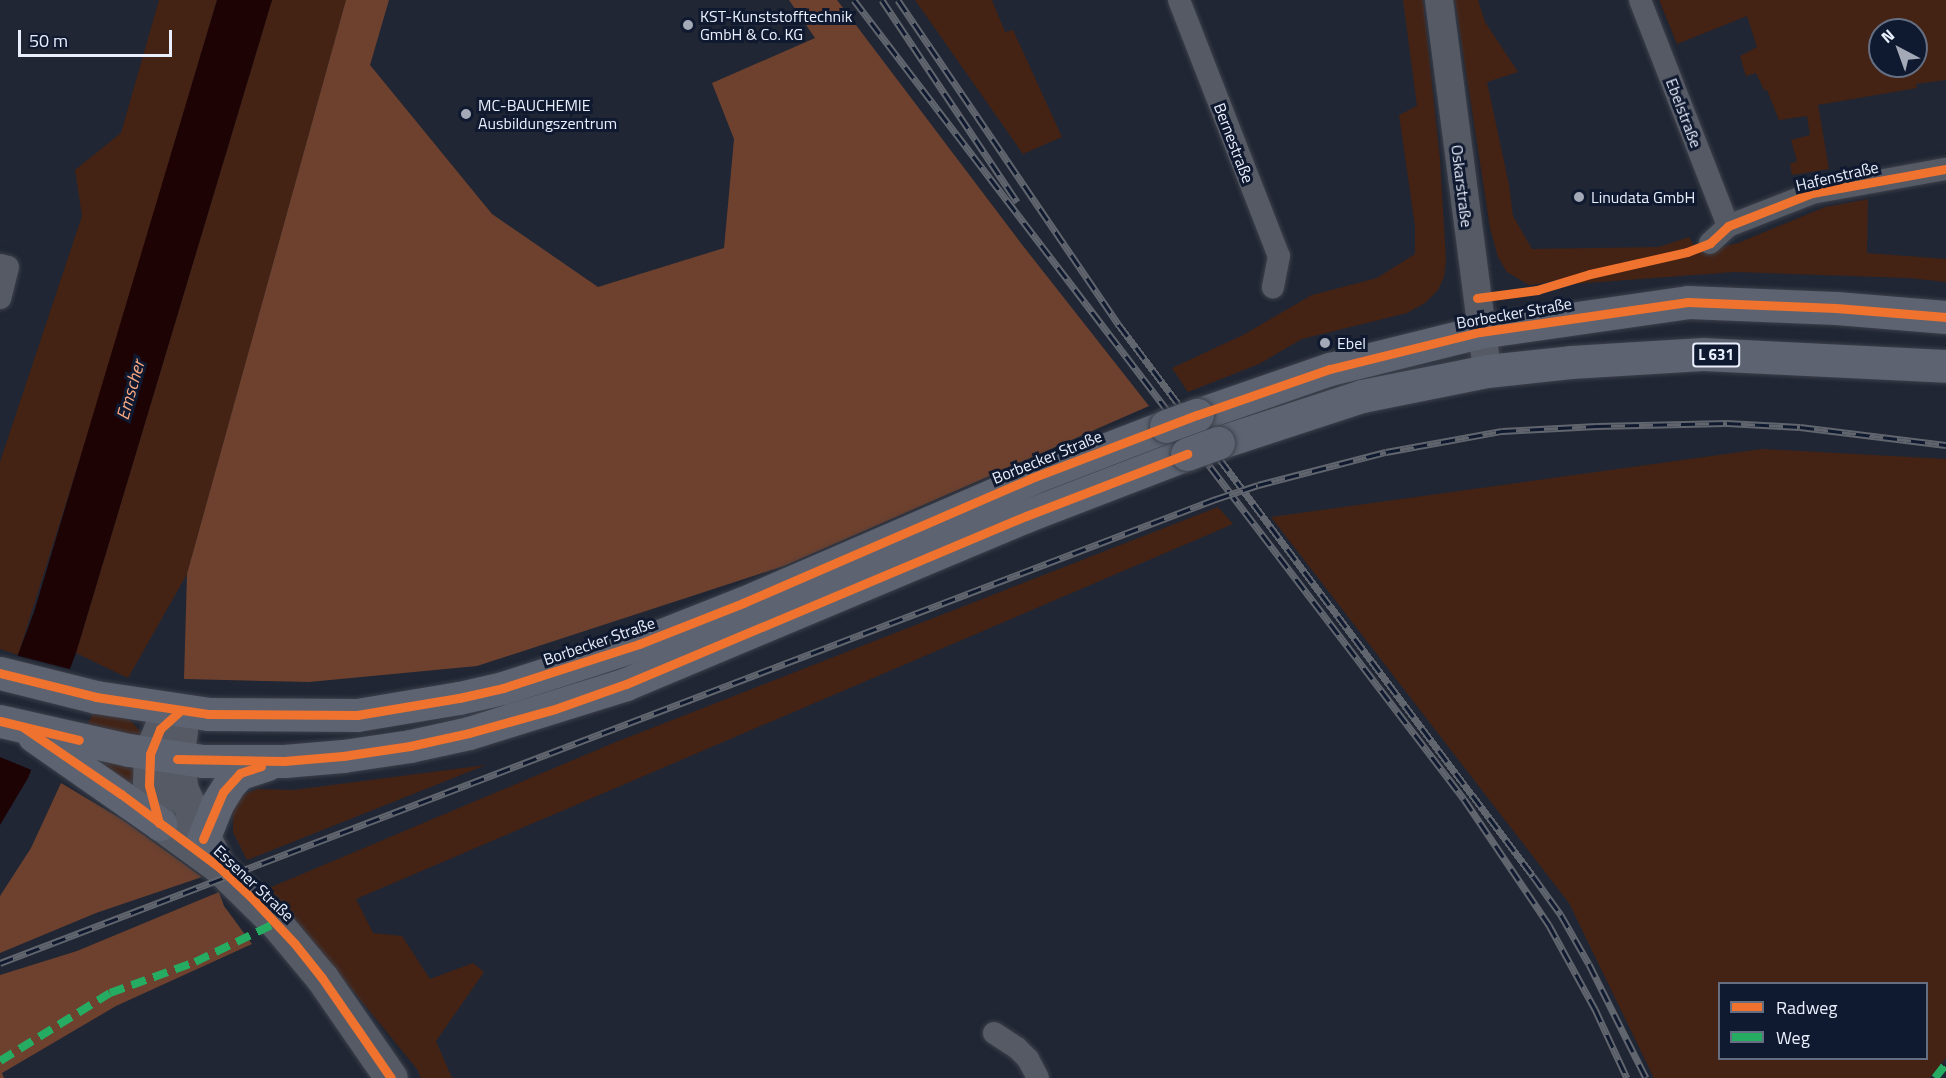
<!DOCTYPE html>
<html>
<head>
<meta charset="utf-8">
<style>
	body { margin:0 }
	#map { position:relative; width:1946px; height:1078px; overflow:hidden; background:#202633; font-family:"Titillium Web",sans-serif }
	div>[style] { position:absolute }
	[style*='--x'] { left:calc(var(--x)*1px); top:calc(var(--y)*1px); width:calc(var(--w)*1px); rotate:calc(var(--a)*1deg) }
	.green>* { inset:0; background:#442315 }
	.forest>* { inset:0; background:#6e412e }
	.water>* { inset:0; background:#1e0305 }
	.pier>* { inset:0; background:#202633 }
	.roads { filter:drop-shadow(0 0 2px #3c404b) drop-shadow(0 0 2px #3c404b) }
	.minor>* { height:22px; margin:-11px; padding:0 11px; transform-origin:11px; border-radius:11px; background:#555a64 }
	.tertiary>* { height:28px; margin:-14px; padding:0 14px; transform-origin:14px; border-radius:14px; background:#555a64 }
	.secondary>* { height:33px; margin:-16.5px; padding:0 16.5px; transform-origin:16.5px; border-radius:16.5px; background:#555a64 }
	.primary>* { height:33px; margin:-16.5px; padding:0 16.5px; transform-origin:16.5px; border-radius:16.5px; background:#5d6370 }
	.rail>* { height:7px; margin-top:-3.5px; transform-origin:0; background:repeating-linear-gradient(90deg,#0f1930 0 14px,#61656e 0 28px); box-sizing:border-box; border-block:2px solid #61656e }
	.bridges { filter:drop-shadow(0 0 2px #3c404b) drop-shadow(0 0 2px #3c404b) }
	.primary-bridge>* { height:33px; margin:-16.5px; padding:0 16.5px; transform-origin:16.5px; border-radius:16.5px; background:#5d6370 }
	.quiet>* { height:8px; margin-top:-4px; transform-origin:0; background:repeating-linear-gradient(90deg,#26ab63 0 15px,transparent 0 23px) }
	.cycleway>* { height:9px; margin:-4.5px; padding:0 4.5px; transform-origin:4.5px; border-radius:4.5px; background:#ef722f }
	.dots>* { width:16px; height:16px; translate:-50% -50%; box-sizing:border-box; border:3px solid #0f1930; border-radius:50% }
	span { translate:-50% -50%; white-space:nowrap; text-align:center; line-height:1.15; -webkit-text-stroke:6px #0f1930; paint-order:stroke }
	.shield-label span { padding:2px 4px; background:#0f1930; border:2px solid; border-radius:4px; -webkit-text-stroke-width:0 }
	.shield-label { font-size:15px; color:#e9effc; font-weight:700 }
	.poi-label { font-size:16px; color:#e9effc }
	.left { translate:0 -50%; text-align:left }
	.street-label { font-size:16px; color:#e9effc }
	.water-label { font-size:18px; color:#faa781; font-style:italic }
	.legend { position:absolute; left:1718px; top:982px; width:210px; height:78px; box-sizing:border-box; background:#0f1930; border:2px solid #666f82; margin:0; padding:8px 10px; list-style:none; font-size:18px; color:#e9effc }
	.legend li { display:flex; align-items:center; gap:12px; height:30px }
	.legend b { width:30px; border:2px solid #666f82 }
	.north { position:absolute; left:1868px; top:18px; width:60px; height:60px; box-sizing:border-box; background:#0f1930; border:2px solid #666f82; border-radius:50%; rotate:319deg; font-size:16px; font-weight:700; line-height:24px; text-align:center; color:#e9effc }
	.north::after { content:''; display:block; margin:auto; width:21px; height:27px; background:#a3a9b6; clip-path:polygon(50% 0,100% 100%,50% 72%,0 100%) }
	.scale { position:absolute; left:18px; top:30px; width:154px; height:27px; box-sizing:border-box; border:3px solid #e9effc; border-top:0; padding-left:8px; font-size:18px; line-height:21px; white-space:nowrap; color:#e9effc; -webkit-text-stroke:4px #0f1930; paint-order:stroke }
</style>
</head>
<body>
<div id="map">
	<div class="green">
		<div style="clip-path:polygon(159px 0,217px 0,97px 405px,18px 655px,0 649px,0 462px,82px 216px,75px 170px,121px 133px)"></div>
		<div style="clip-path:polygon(272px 0,346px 0,187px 574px,128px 678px,76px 653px)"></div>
		<div style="clip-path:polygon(915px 0,992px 0,1005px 32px,1013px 30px,1062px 137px,1023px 154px)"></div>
		<div style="clip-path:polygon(1403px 0,1423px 0,1440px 159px,1446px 260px,1444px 277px,1438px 290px,1425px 303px,1407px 313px,1302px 339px,1259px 364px,1188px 392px,1172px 368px,1243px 335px,1312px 295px,1377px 278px,1415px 254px,1415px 226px,1399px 115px,1417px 106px)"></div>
		<div style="clip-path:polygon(1455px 0,1478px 0,1485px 22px,1518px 72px,1487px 82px,1509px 185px,1513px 216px,1532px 249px,1659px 247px,1689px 237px,1695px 247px,1539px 284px,1529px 285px,1507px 272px,1498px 257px,1490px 228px)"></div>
		<div style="clip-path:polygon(evenodd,1659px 0,1946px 0,1946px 80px,1916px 84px,1917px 88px,1818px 105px,1829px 169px,1792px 175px,1790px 164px,1797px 161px,1791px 140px,1810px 135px,1807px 116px,1779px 120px,1767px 90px,1764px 90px,1756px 73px,1746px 76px,1740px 56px,1757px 47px,1747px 16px,1677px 44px,1659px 0,1880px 30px,1916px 30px,1916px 66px,1880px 66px,1880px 30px)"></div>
		<div style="clip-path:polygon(1868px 199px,1867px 253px,1946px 259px,1946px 282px,1909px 278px,1734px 272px,1573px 284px,1573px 282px,1738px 243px,1825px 207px)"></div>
		<div style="clip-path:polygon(evenodd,1762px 449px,1946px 459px,1946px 1058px,1930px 1078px,1654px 1078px,1569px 903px,1271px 517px,1762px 449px,1720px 984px,1926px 984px,1926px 1058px,1720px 1058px,1720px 984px)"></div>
		<div style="clip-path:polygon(1218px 507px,1233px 524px,356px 899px,373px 933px,402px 936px,430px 979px,473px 963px,484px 972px,436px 1041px,452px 1078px,421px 1078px,417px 1069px,269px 888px,616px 742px)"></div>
		<div style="clip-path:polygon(99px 712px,128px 718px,143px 734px,142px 738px,86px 727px,93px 714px)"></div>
		<div style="clip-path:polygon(81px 757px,138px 767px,134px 787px)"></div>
		<div style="clip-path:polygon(486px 765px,247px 860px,233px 832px,233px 808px,240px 796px,257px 789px,294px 790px)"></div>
	</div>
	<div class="forest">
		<div style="clip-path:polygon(346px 0,389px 0,370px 65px,492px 214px,598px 287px,724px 248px,734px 139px,712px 83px,815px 38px,789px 0,837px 0,1020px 242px,1149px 406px,784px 566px,477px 666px,309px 682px,184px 679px,187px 574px)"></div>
		<div style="clip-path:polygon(61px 783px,123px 820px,202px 877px,96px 913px,0 953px,0 896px,31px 848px)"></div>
		<div style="clip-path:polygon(219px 892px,224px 906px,252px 944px,116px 1006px,2px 1073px,4px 1078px,0 1078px,0 975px,77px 951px)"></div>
	</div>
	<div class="water">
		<div style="clip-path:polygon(217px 0,272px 0,76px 653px,28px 778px,0 825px,0 702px,34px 612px)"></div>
	</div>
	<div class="pier">
		<div style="clip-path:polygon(15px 655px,73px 670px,34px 771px,0 757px,0 694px)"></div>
	</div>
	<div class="roads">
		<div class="minor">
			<div style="--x:1179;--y:0;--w:275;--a:68.7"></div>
			<div style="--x:1279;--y:256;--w:32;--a:101"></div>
			<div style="--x:1640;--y:0;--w:243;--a:68.7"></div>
			<div style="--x:1710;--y:243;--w:25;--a:-43"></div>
			<div style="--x:1728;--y:226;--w:90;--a:-21.4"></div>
			<div style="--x:1812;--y:193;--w:136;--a:-10.2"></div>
			<div style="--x:0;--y:265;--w:8;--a:14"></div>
			<div style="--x:8;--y:267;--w:32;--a:104"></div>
			<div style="--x:994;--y:1033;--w:27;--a:33"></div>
			<div style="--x:1017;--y:1048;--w:16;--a:45"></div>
			<div style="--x:1028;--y:1059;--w:21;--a:62"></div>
		</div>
		<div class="tertiary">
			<div style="--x:1439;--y:0;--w:374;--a:82.6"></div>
		</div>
		<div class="secondary">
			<div style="--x:179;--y:712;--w:25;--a:138"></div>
			<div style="--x:160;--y:729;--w:27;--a:112"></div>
			<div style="--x:150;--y:754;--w:31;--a:92"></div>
			<div style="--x:149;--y:785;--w:41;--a:74.2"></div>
			<div style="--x:160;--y:824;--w:73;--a:36.1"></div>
			<div style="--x:219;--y:867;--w:80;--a:44.5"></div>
			<div style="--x:276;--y:923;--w:72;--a:50.1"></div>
			<div style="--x:322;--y:978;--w:121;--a:55.4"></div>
			<div style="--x:181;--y:731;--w:28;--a:98"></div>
			<div style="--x:177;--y:759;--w:31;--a:81"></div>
			<div style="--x:182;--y:790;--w:74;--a:64.5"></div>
		</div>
		<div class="primary">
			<div style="--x:1197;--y:415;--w:141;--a:-19.1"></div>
			<div style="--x:1330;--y:369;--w:154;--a:-13.9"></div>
			<div style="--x:1480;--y:332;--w:210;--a:-8.2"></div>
			<div style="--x:1688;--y:302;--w:148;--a:2.3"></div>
			<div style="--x:1836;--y:308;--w:110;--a:4.7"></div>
			<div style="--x:1218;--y:443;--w:151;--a:-18.1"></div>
			<div style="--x:1362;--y:396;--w:127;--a:-11.3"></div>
			<div style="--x:1487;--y:371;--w:84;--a:-6.1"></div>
			<div style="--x:1571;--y:362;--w:132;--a:-3.5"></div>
			<div style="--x:1703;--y:354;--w:243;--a:2.8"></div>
			<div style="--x:0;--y:673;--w:99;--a:14"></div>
			<div style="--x:96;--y:697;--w:113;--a:8.6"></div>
			<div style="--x:208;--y:714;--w:149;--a:0.4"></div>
			<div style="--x:357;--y:715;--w:103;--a:-9.5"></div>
			<div style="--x:459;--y:698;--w:45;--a:-12.8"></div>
			<div style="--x:503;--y:688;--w:143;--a:-17.9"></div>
			<div style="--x:639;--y:644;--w:112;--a:-21.5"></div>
			<div style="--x:743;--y:603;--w:312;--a:-23.4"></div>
			<div style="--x:1029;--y:479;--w:147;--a:-21.1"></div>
			<div style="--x:0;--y:721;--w:132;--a:12.7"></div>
			<div style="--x:129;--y:750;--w:75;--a:8.5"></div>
			<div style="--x:203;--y:761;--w:81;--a:0"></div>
			<div style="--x:284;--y:761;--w:59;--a:-4.8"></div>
			<div style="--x:343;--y:756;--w:68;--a:-8.5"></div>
			<div style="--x:410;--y:746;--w:60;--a:-12.4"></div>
			<div style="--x:469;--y:733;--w:164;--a:-17.3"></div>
			<div style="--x:626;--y:684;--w:434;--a:-22.8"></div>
			<div style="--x:1026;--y:516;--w:173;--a:-21.1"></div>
			<div style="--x:34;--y:736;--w:154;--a:34.9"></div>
			<div style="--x:203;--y:839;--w:38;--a:-68"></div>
			<div style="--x:217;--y:804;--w:25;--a:-58"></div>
			<div style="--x:230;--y:783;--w:14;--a:-45"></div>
			<div style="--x:240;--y:773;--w:29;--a:-18"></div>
		</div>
	</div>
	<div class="rail">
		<div style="--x:854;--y:0;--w:1005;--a:52.64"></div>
		<div style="--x:1464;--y:799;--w:152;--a:56"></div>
		<div style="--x:1549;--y:925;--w:96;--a:61.3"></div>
		<div style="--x:1595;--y:1009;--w:76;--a:65.1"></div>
		<div style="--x:882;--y:0;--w:243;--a:56.2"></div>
		<div style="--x:898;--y:0;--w:393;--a:55.8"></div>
		<div style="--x:1119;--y:325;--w:689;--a:53.08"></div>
		<div style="--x:1533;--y:876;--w:48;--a:54.3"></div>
		<div style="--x:1561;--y:915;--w:56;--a:60.3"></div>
		<div style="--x:1589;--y:964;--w:127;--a:63.4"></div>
		<div style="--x:0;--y:963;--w:1302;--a:-20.89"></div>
		<div style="--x:1216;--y:499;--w:44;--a:-18.4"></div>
		<div style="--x:1258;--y:485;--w:132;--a:-14.5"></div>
		<div style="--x:1386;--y:452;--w:118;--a:-10.3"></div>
		<div style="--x:1502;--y:431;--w:95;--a:-3"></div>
		<div style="--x:1597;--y:426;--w:130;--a:-1.3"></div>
		<div style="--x:1727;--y:423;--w:73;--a:3.1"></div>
		<div style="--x:1800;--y:427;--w:147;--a:7"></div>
	</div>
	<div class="bridges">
		<div class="primary-bridge">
			<div style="--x:1166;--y:426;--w:33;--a:-20"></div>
			<div style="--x:1187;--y:454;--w:33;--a:-20"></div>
		</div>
	</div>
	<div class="quiet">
		<div style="--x:0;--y:1061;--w:129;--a:-31.7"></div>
		<div style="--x:110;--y:993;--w:90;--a:-20"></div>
		<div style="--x:195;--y:962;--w:90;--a:-25.7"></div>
		<div style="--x:1935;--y:1078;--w:18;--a:-52"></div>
	</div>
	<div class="cycleway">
		<div style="--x:1477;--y:298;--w:61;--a:-7.6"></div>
		<div style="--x:1537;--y:290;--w:55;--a:-16.8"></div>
		<div style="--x:1590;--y:274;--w:99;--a:-12.8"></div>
		<div style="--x:1687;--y:252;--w:25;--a:-21"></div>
		<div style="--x:1710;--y:243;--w:25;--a:-43"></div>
		<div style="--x:1728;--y:226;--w:90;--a:-21.4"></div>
		<div style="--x:1812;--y:193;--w:136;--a:-10.2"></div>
		<div style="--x:0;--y:673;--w:99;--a:14"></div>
		<div style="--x:96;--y:697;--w:113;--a:8.6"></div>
		<div style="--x:208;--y:714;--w:149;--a:0.4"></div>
		<div style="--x:357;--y:715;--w:103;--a:-9.5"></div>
		<div style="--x:459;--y:698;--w:45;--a:-12.8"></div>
		<div style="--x:503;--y:688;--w:143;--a:-17.9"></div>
		<div style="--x:639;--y:644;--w:112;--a:-21.5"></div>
		<div style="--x:743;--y:603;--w:312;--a:-23.4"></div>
		<div style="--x:1029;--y:479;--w:180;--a:-20.9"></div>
		<div style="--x:1197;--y:415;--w:141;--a:-19.1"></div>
		<div style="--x:1330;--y:369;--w:154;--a:-13.9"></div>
		<div style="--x:1480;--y:332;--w:210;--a:-8.2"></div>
		<div style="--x:1688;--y:302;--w:148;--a:2.3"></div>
		<div style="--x:1836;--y:308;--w:110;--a:4.7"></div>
		<div style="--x:0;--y:721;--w:81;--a:13.5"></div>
		<div style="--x:23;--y:727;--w:119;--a:34.4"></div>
		<div style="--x:121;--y:794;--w:122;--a:36.7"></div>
		<div style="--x:219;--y:867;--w:42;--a:43.1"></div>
		<div style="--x:250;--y:896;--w:66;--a:46.8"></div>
		<div style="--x:295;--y:944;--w:43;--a:51.5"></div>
		<div style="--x:322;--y:978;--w:121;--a:55.4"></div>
		<div style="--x:177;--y:759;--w:107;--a:1.1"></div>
		<div style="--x:284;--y:761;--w:59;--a:-4.8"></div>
		<div style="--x:343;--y:756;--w:68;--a:-8.5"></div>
		<div style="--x:410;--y:746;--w:60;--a:-12.4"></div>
		<div style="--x:469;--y:733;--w:89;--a:-15.6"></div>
		<div style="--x:555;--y:709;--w:75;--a:-19.4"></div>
		<div style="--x:626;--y:684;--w:434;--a:-22.8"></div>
		<div style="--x:1026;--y:516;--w:173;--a:-21.1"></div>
		<div style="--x:159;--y:823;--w:39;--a:-105"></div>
		<div style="--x:149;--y:785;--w:31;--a:-88"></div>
		<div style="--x:150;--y:754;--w:27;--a:-68"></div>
		<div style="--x:160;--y:729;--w:25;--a:-42"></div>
		<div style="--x:203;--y:839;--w:51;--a:-66.9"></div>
		<div style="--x:223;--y:792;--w:25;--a:-48"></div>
		<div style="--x:240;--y:773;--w:22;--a:-18"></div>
	</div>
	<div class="dots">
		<div style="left:688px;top:25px;background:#a3a9b6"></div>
		<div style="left:466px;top:114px;background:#a3a9b6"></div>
		<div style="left:1579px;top:197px;background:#a3a9b6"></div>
		<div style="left:1325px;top:343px;background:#a3a9b6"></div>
	</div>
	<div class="shield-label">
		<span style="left:1716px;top:355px">L 631</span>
	</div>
	<div class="poi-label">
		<span class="left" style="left:700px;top:25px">KST-Kunststofftechnik<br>GmbH &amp; Co. KG</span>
		<span class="left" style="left:478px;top:114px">MC-BAUCHEMIE<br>Ausbildungszentrum</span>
		<span class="left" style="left:1591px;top:197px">Linudata GmbH</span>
		<span class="left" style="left:1337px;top:343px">Ebel</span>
	</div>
	<div class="street-label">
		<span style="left:1684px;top:113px;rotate:69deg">Ebelstraße</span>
		<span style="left:1234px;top:143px;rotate:69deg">Bernestraße</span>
		<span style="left:1837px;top:176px;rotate:-13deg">Hafenstraße</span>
		<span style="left:1462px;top:186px;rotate:83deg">Oskarstraße</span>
		<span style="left:1514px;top:313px;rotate:-10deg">Borbecker Straße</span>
		<span style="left:1047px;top:457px;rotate:-22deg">Borbecker Straße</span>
		<span style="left:599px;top:641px;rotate:-19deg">Borbecker Straße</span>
		<span style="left:254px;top:883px;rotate:43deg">Essener Straße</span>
	</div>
	<div class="water-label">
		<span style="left:131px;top:390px;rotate:-74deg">Emscher</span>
	</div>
	<ul class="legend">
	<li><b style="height:8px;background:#ef722f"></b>Radweg</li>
	<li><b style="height:8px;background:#26ab63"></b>Weg</li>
	</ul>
	<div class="north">N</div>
	<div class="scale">50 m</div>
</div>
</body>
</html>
